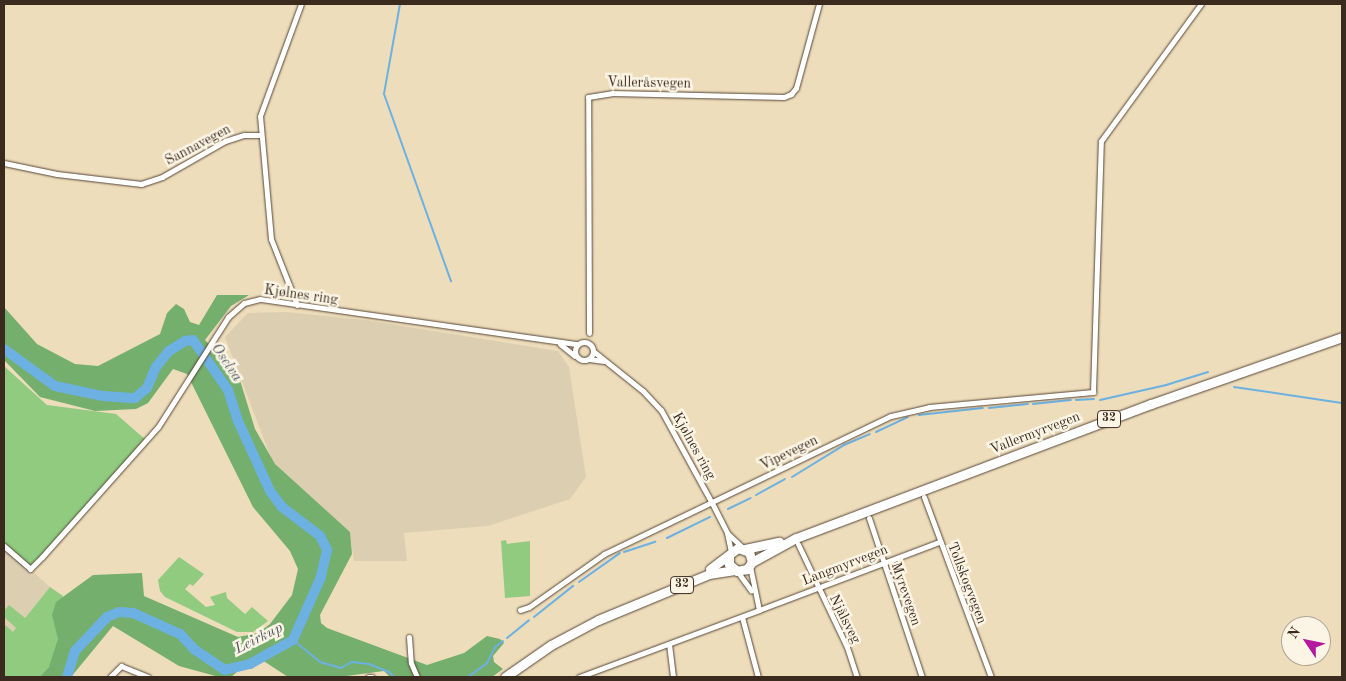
<!DOCTYPE html>
<html>
<head>
<meta charset="utf-8">
<style>
	body { margin:0 }
	#map { position:relative; width:1346px; height:681px; overflow:hidden; background:#edb; font-family:"Old Standard TT",serif }
	div>[style] { position:absolute }
	[style*='--x'] { left:calc(var(--x)*1px); top:calc(var(--y)*1px); width:calc(var(--w)*1px); rotate:calc(var(--a)*1deg) }
	.built>* { inset:0; background:#dccfb1 }
	.green>* { inset:0; background:#90cb80 }
	.forest>* { inset:0; background:#74af6e }
	.stream>* { height:2px; margin:-1px; padding:0 1px; transform-origin:1px; border-radius:1px; background:#6cb1e2 }
	.river>* { height:10px; margin:-5px; padding:0 5px; transform-origin:5px; border-radius:5px; background:#6cb1e2 }
	.roads { filter:drop-shadow(0 0 1px #564536) drop-shadow(0 0 1px #564536) }
	.street>* { height:5px; margin:-2.5px; padding:0 2.5px; transform-origin:2.5px; border-radius:2.5px; background:#fff }
	.street>.ring { margin:-2.5px; padding:0; box-sizing:content-box; background:none; border:5px solid #fff; border-radius:50% }
	.primary>* { height:9px; margin:-4.5px; padding:0 4.5px; transform-origin:4.5px; border-radius:4.5px; background:#fff }
	span { translate:-50% -50%; white-space:nowrap; text-align:center; line-height:1.15; -webkit-text-stroke:5px #fcf5e5; paint-order:stroke }
	.shield-label span { padding:1px 4px; background:#fcf5e5; border:1px solid; border-radius:4px; -webkit-text-stroke-width:0 }
	.shield-label { font-size:12px; color:#3b2a1e; font-weight:700 }
	.street-label { font-size:14px; color:#3b2a1e }
	.water-label { font-size:15px; color:#4c5963; font-style:italic }
	.frame { position:absolute; inset:0; border:5px solid #3b2a1e; pointer-events:none }
	.north { position:absolute; left:1281px; top:616px; width:50px; height:50px; box-sizing:border-box; background:#fcf5e5; border:1px solid #afa495; border-radius:50%; rotate:304deg; font-size:14px; font-weight:700; line-height:20px; text-align:center; color:#3b2a1e }
	.north::after { content:''; display:block; margin:auto; width:18px; height:22px; background:#b5179e; clip-path:polygon(50% 0,100% 100%,50% 72%,0 100%) }
</style>
</head>
<body>
<div id="map">
	<div class="built">
		<div style="clip-path:polygon(287px 312px,365px 320px,558px 351px,569px 367px,586px 477px,570px 499px,488px 526px,404px 533px,407px 561px,354px 561px,350px 535px,276px 471px,225px 337px,248px 313px)"></div>
		<div style="clip-path:polygon(4px 546px,50px 587px,4px 643px)"></div>
	</div>
	<div class="green">
		<div style="clip-path:polygon(4px 366px,47px 405px,116px 414px,146px 440px,30px 569px,4px 546px)"></div>
		<div style="clip-path:polygon(506px 540px,507px 544px,530px 541px,530px 596px,505px 598px,501px 541px)"></div>
		<div style="clip-path:polygon(179px 557px,204px 574px,193px 586px,190px 584px,185px 589px,206px 607px,215px 605px,210px 597px,226px 592px,227px 598px,245px 614px,252px 607px,268px 621px,253px 632px,237px 632px,165px 597px,160px 591px,158px 580px)"></div>
		<div style="clip-path:polygon(50px 587px,63px 596px,61px 601px,74px 631px,42px 677px,4px 677px,4px 624px,13px 632px,16px 628px,4px 617px,4px 611px,9px 605px,25px 618px)"></div>
	</div>
	<div class="forest">
		<div style="clip-path:polygon(217px 295px,249px 295px,231px 306px,205px 340px,239px 377px,255px 429px,275px 464px,350px 532px,352px 554px,320px 615px,321px 623px,327px 628px,427px 665px,464px 653px,487px 636px,500px 639px,504px 643px,493px 656px,494px 662px,503px 669px,492px 677px,390px 677px,384px 671px,339px 677px,288px 677px,256px 656px,231px 677px,219px 677px,179px 666px,113px 626px,71px 677px,40px 677px,49px 667px,58px 639px,52px 615px,56px 602px,93px 575px,142px 573px,144px 596px,238px 637px,258px 633px,270px 624px,292px 595px,298px 569px,290px 551px,253px 507px,187px 374px,173px 369px,148px 403px,136px 409px,95px 411px,40px 397px,4px 360px,4px 307px,37px 344px,75px 364px,98px 366px,160px 334px,167px 313px,176px 304px,184px 309px,190px 322px,199px 325px)"></div>
	</div>
	<div class="stream">
		<div style="--x:400;--y:4;--w:91;--a:100.1"></div>
		<div style="--x:384;--y:94;--w:199;--a:70.3"></div>
		<div style="--x:1234;--y:387;--w:109;--a:8.4"></div>
		<div style="--x:1076;--y:400;--w:18;--a:-3"></div>
		<div style="--x:1100;--y:400;--w:68;--a:-12.8"></div>
		<div style="--x:1166;--y:385;--w:44;--a:-17.2"></div>
		<div style="--x:1033;--y:404;--w:38;--a:-6"></div>
		<div style="--x:989;--y:408;--w:39;--a:-6"></div>
		<div style="--x:919;--y:415;--w:64;--a:-6.2"></div>
		<div style="--x:876;--y:432;--w:35;--a:-25"></div>
		<div style="--x:792;--y:477;--w:61;--a:-31.6"></div>
		<div style="--x:844;--y:445;--w:28;--a:-23"></div>
		<div style="--x:756;--y:495;--w:33;--a:-29"></div>
		<div style="--x:728;--y:509;--w:25;--a:-26"></div>
		<div style="--x:667;--y:538;--w:48;--a:-26"></div>
		<div style="--x:624;--y:552;--w:33;--a:-18"></div>
		<div style="--x:579;--y:582;--w:50;--a:-35.3"></div>
		<div style="--x:534;--y:617;--w:50;--a:-38.5"></div>
		<div style="--x:507;--y:638;--w:28;--a:-39"></div>
		<div style="--x:293;--y:640;--w:35;--a:39"></div>
		<div style="--x:320;--y:662;--w:22;--a:16"></div>
		<div style="--x:341;--y:668;--w:13;--a:-29"></div>
		<div style="--x:352;--y:662;--w:17;--a:7"></div>
		<div style="--x:369;--y:664;--w:22;--a:22"></div>
		<div style="--x:389;--y:672;--w:7;--a:45"></div>
		<div style="--x:468;--y:677;--w:24;--a:-36"></div>
		<div style="--x:487;--y:663;--w:18;--a:-63"></div>
		<div style="--x:495;--y:647;--w:10;--a:-37"></div>
	</div>
	<div class="river">
		<div style="--x:4;--y:349;--w:63;--a:36"></div>
		<div style="--x:55;--y:386;--w:49;--a:11.8"></div>
		<div style="--x:103;--y:396;--w:32;--a:4"></div>
		<div style="--x:135;--y:398;--w:16;--a:-40"></div>
		<div style="--x:147;--y:388;--w:23;--a:-67"></div>
		<div style="--x:156;--y:367;--w:21;--a:-51"></div>
		<div style="--x:169;--y:351;--w:19;--a:-32"></div>
		<div style="--x:185;--y:341;--w:8;--a:-7"></div>
		<div style="--x:193;--y:340;--w:61;--a:55"></div>
		<div style="--x:228;--y:390;--w:33;--a:72"></div>
		<div style="--x:238;--y:421;--w:77;--a:65.4"></div>
		<div style="--x:270;--y:491;--w:20;--a:53"></div>
		<div style="--x:282;--y:507;--w:48;--a:37.3"></div>
		<div style="--x:320;--y:536;--w:16;--a:63"></div>
		<div style="--x:327;--y:550;--w:28;--a:103"></div>
		<div style="--x:321;--y:577;--w:69;--a:114"></div>
		<div style="--x:293;--y:640;--w:49;--a:150.8"></div>
		<div style="--x:250;--y:664;--w:26;--a:167"></div>
		<div style="--x:225;--y:670;--w:36;--a:-146"></div>
		<div style="--x:195;--y:650;--w:22;--a:-133"></div>
		<div style="--x:180;--y:634;--w:51;--a:-155.9"></div>
		<div style="--x:133;--y:613;--w:14;--a:-176"></div>
		<div style="--x:119;--y:612;--w:13;--a:157"></div>
		<div style="--x:107;--y:617;--w:47;--a:133.3"></div>
		<div style="--x:75;--y:651;--w:27;--a:107"></div>
	</div>
	<div class="roads">
		<div class="street">
			<div style="--x:4;--y:163;--w:54;--a:11.7"></div>
			<div style="--x:57;--y:174;--w:85;--a:6.8"></div>
			<div style="--x:141;--y:184;--w:22;--a:-18"></div>
			<div style="--x:162;--y:177;--w:73;--a:-29.7"></div>
			<div style="--x:225;--y:141;--w:20;--a:-18"></div>
			<div style="--x:244;--y:135;--w:17;--a:0"></div>
			<div style="--x:297;--y:305;--w:71;--a:-111.5"></div>
			<div style="--x:271;--y:239;--w:123;--a:-95.1"></div>
			<div style="--x:260;--y:116;--w:119;--a:-69.9"></div>
			<div style="--x:589;--y:333;--w:236;--a:-90.2"></div>
			<div style="--x:588;--y:97;--w:24;--a:-9"></div>
			<div style="--x:612;--y:93;--w:172;--a:1.3"></div>
			<div style="--x:784;--y:97;--w:8;--a:-23"></div>
			<div style="--x:791;--y:94;--w:8;--a:-50"></div>
			<div style="--x:796;--y:88;--w:87;--a:-74.7"></div>
			<div class="ring" style="left:575px;top:342px;width:13px;height:13px"></div>
			<div style="--x:560;--y:344;--w:19;--a:39"></div>
			<div style="--x:593;--y:351;--w:64;--a:38.7"></div>
			<div style="--x:643;--y:391;--w:26;--a:47"></div>
			<div style="--x:661;--y:410;--w:106;--a:61.3"></div>
			<div style="--x:712;--y:503;--w:34;--a:63"></div>
			<div style="--x:727;--y:533;--w:19;--a:78"></div>
			<div style="--x:589;--y:359;--w:15;--a:8"></div>
			<div style="--x:924;--y:497;--w:192;--a:69.6"></div>
			<div style="--x:869;--y:518;--w:168;--a:71.6"></div>
			<div style="--x:727;--y:533;--w:22;--a:43"></div>
			<div style="--x:798;--y:544;--w:114;--a:64.6"></div>
			<div style="--x:847;--y:647;--w:32;--a:72"></div>
			<div style="--x:4;--y:546;--w:35;--a:41"></div>
			<div style="--x:30;--y:569;--w:17;--a:-45"></div>
			<div style="--x:42;--y:557;--w:174;--a:-48.3"></div>
			<div style="--x:158;--y:427;--w:130;--a:-57.5"></div>
			<div style="--x:228;--y:317;--w:21;--a:-41"></div>
			<div style="--x:244;--y:303;--w:16;--a:-14"></div>
			<div style="--x:260;--y:299;--w:320;--a:8.1"></div>
			<div style="--x:737;--y:571;--w:24;--a:54"></div>
			<div style="--x:520;--y:610;--w:9;--a:-18"></div>
			<div style="--x:529;--y:607;--w:92;--a:-35.2"></div>
			<div style="--x:604;--y:554;--w:318;--a:-25.7"></div>
			<div style="--x:891;--y:416;--w:39;--a:-13"></div>
			<div style="--x:929;--y:407;--w:165;--a:-5.2"></div>
			<div style="--x:1093;--y:392;--w:251;--a:-88.2"></div>
			<div style="--x:1101;--y:141;--w:170;--a:-53.9"></div>
			<div style="--x:759;--y:610;--w:192;--a:-20.7"></div>
			<div style="--x:742;--y:617;--w:62;--a:75.1"></div>
			<div style="--x:409;--y:637;--w:26;--a:86"></div>
			<div style="--x:411;--y:663;--w:15;--a:67"></div>
			<div style="--x:669;--y:644;--w:33;--a:83"></div>
			<div style="--x:110;--y:677;--w:16;--a:-45"></div>
			<div style="--x:121;--y:666;--w:29;--a:22"></div>
			<div style="--x:368;--y:677;--w:4;--a:0"></div>
			<div style="--x:579;--y:677;--w:192;--a:-20.4"></div>
			<div style="--x:759;--y:610;--w:45;--a:-101.6"></div>
		</div>
		<div class="primary">
			<div style="--x:745;--y:549;--w:35;--a:-12"></div>
			<div style="--x:752;--y:562;--w:50;--a:-28.6"></div>
			<div style="--x:796;--y:538;--w:379;--a:-20.7"></div>
			<div style="--x:1151;--y:404;--w:202;--a:-19.3"></div>
			<div style="--x:710;--y:569;--w:35;--a:-37"></div>
			<div style="--x:738;--y:548;--w:12;--a:20"></div>
			<div style="--x:749;--y:552;--w:10;--a:73"></div>
			<div style="--x:752;--y:562;--w:9;--a:126"></div>
			<div style="--x:747;--y:569;--w:10;--a:169"></div>
			<div style="--x:737;--y:571;--w:11;--a:-139"></div>
			<div style="--x:729;--y:564;--w:7;--a:-90"></div>
			<div style="--x:505;--y:677;--w:56;--a:-34.8"></div>
			<div style="--x:551;--y:645;--w:53;--a:-28"></div>
			<div style="--x:598;--y:620;--w:120;--a:-22.5"></div>
			<div style="--x:709;--y:574;--w:26;--a:-9"></div>
		</div>
	</div>
	<div class="shield-label">
		<span style="left:1109px;top:419px">32</span>
		<span style="left:682px;top:585px">32</span>
	</div>
	<div class="street-label">
		<span style="left:649px;top:83px;rotate:1deg">Valleråsvegen</span>
		<span style="left:198px;top:145px;rotate:-28deg">Sannavegen</span>
		<span style="left:301px;top:295px;rotate:8deg">Kjølnes ring</span>
		<span style="left:1035px;top:433px;rotate:-21deg">Vallermyrvegen</span>
		<span style="left:694px;top:446px;rotate:61deg">Kjølnes ring</span>
		<span style="left:789px;top:453px;rotate:-26deg">Vipevegen</span>
		<span style="left:845px;top:565px;rotate:-21deg">Langmyrvegen</span>
		<span style="left:967px;top:583px;rotate:69deg">Tollskogvegen</span>
		<span style="left:906px;top:594px;rotate:71deg">Myrevegen</span>
		<span style="left:845px;top:619px;rotate:63deg">Njålsveg</span>
	</div>
	<div class="water-label">
		<span style="left:226px;top:363px;rotate:56deg">Oselva</span>
		<span style="left:259px;top:639px;rotate:-27deg">Leirkup</span>
	</div>
	<div class="frame"></div>
	<div class="north">N</div>
</div>
</body>
</html>
